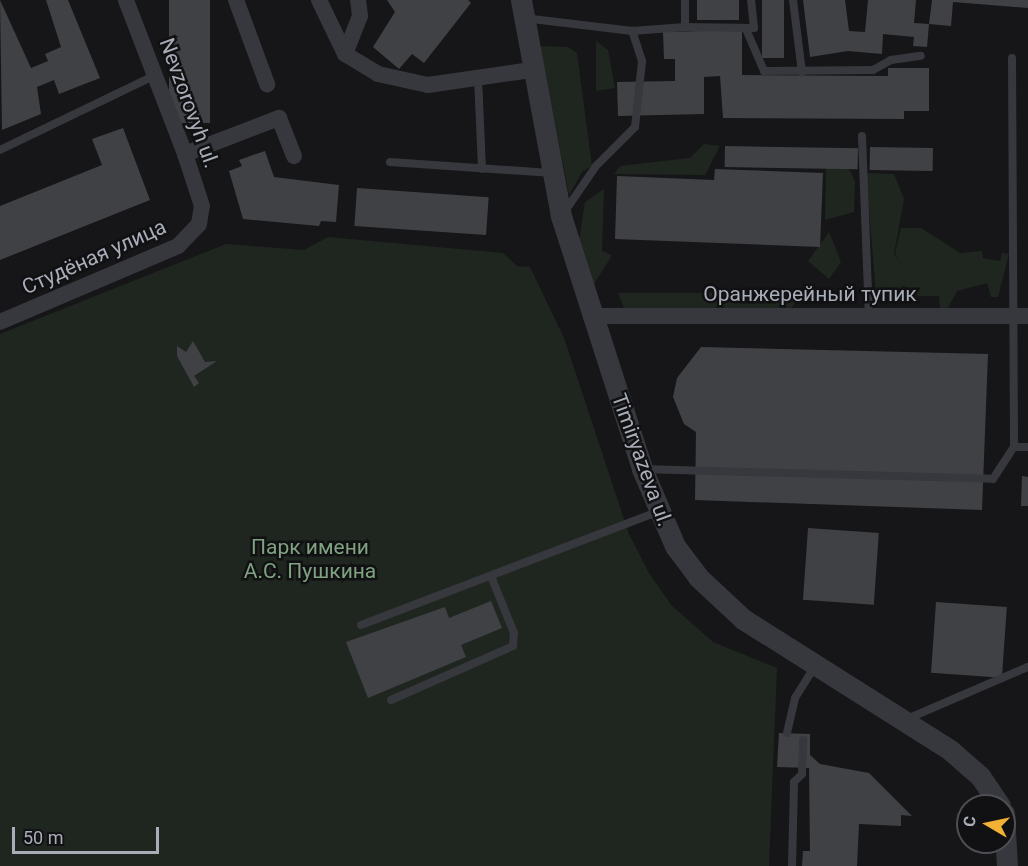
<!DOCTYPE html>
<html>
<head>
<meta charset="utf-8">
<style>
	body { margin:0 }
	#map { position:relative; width:1028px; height:866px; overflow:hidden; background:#161618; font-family:Roboto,sans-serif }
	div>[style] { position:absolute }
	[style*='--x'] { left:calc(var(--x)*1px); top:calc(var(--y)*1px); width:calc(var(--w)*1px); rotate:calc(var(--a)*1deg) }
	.green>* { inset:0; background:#1e261f }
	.building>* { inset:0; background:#404145; transform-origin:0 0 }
	.service>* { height:8px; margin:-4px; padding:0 4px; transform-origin:4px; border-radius:4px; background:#37383d }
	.minor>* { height:16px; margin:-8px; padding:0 8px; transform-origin:8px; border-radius:8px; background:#37383d }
	.tertiary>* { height:21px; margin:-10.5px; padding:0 10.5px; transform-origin:10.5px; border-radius:10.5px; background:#37383d }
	span { translate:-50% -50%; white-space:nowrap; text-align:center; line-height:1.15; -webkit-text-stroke:5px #111113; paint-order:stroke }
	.street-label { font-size:21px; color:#a8adb8 }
	.park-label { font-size:21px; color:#7fa381 }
	.north { position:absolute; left:956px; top:794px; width:60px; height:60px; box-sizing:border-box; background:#111113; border:2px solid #4d4f55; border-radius:50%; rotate:279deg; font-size:16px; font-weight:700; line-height:24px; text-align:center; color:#a8adb8 }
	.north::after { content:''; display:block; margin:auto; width:21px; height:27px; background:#f2b134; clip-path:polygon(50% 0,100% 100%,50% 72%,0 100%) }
	.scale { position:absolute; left:12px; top:827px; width:147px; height:27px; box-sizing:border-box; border:3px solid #a8adb8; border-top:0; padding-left:8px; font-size:18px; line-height:21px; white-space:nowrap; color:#a8adb8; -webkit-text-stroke:4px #111113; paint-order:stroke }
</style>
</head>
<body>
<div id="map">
	<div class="green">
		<div style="clip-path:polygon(596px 41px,608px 50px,615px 88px,596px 91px)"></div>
		<div style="clip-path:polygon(540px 46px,568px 47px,577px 53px,592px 166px,582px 172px,569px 195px)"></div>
		<div style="clip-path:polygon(704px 144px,720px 146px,705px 175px,614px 174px,620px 166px,690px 158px)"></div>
		<div style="clip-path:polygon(826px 164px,847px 165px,855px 181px,854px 212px,825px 220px)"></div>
		<div style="clip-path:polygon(866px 173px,894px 174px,904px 199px,894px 254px,915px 286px,916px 303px,876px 295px)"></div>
		<div style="clip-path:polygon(604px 189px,602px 251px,612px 255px,593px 286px,579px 241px,585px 202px)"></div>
		<div style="clip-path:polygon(901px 228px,921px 228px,960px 253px,982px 251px,983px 258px,1000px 261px,1002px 253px,1009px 254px,998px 297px,991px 297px,987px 283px,957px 291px,947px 310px,940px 310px,939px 296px,918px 296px,895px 254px)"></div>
		<div style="clip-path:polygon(829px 232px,841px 262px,829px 279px,808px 261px)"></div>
		<div style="clip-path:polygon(328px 237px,503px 253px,517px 266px,530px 267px,564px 338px,629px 534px,649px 573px,672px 606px,713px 642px,777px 668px,769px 866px,0 866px,0 334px,226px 244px,304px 250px)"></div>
		<div style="clip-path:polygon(618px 293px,802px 293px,790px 310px,624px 308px)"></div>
	</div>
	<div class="building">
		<div style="clip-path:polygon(0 0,31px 68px,48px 61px,45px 54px,61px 47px,46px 0,68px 0,100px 78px,59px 94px,54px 80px,37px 87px,41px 114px,2px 130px)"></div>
		<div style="left:169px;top:0;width:41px;height:123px"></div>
		<div style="clip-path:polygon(387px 0,468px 0,471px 3px,424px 63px,412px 54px,399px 69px,373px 47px,395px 12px)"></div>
		<div style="left:697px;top:0;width:42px;height:20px"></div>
		<div style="left:762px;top:0;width:22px;height:58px"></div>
		<div style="clip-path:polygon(803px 0,845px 0,849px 31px,865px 32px,868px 0,916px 0,914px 23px,929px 24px,927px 47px,913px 46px,914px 37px,883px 34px,882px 54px,848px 51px,810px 57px)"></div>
		<div style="clip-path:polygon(932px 0,1028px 0,1028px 8px,953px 2px,951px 26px,929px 24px)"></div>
		<div style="clip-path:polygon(742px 30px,742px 75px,888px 76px,888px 68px,929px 68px,929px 111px,904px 111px,904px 119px,723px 118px,720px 76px,704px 77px,704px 114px,618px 116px,617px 82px,675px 81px,675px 59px,664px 59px,663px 32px)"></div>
		<div style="clip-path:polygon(123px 128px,150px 200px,0 260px,0 206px,102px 165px,92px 139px)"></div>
		<div style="left:725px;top:146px;width:133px;height:21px;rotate:1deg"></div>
		<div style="left:870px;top:147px;width:63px;height:23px;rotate:1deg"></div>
		<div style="clip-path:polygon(265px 151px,274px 177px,339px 185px,336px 222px,321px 221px,319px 226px,243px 219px,229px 171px,242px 166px,239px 160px)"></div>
		<div style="clip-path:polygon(715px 169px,823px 173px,820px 247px,615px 239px,617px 176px,714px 180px)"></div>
		<div style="left:357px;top:188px;width:132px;height:38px;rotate:4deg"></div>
		<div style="clip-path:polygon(193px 341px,205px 362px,217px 361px,194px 376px,199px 383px,194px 387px,177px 356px,177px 346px,186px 352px)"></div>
		<div style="clip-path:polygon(701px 347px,988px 354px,982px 510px,695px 500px,696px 432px,684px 424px,673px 397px,677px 378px)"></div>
		<div style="clip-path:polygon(1022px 476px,1028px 477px,1028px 506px,1021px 506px)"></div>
		<div style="left:808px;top:528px;width:71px;height:72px;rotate:4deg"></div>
		<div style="clip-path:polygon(491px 601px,502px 628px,461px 645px,466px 657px,368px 698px,346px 642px,445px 607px,449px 618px)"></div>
		<div style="left:936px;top:602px;width:71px;height:71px;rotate:4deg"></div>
		<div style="clip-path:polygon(779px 733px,810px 734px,810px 755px,820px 764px,869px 773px,912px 816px,901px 815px,901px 826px,859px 824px,857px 866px,802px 866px,803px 851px,810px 851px,809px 768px,777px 767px)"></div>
	</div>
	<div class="service">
		<div style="--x:793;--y:0;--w:73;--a:82.9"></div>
		<div style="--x:524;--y:18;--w:109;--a:6.9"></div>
		<div style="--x:632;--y:31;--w:53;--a:-4.3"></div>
		<div style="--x:685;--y:27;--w:27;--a:-90"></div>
		<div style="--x:685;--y:27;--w:69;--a:0.8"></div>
		<div style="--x:754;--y:28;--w:28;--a:-96"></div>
		<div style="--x:746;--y:29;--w:46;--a:66.8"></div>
		<div style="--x:764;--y:71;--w:109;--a:-0.5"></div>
		<div style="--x:873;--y:70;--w:21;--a:-29"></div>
		<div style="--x:891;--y:60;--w:30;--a:-8"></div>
		<div style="--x:1012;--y:58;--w:389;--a:89.7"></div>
		<div style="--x:1014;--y:447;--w:14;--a:0"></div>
		<div style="--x:478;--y:77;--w:92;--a:87.5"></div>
		<div style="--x:862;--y:136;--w:181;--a:87.8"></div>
		<div style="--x:0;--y:150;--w:173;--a:-25.7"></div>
		<div style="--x:390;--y:162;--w:160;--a:3.9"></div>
		<div style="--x:563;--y:214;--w:58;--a:-55.5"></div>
		<div style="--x:596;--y:166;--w:55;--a:-45"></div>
		<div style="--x:635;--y:127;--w:66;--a:-83.9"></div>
		<div style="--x:642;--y:61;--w:32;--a:-108"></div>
		<div style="--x:642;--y:469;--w:351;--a:1.6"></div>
		<div style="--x:993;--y:479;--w:38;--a:-57"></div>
		<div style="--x:361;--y:625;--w:317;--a:-20.9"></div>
		<div style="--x:391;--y:700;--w:133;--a:-23.9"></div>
		<div style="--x:513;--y:646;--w:13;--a:-86"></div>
		<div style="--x:514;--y:633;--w:61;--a:-112"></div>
		<div style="--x:907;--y:719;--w:132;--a:-23.3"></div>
		<div style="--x:787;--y:733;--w:36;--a:-77"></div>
		<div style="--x:795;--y:698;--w:38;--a:-58"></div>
		<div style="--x:792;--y:866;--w:84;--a:-88.6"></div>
		<div style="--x:794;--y:782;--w:11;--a:-45"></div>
		<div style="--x:802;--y:774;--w:34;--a:-88"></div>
	</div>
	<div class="minor">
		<div style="--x:236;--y:0;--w:90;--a:69.7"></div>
		<div style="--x:319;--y:0;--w:60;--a:64.3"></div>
		<div style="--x:345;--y:54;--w:39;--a:31"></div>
		<div style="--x:378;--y:74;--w:51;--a:12.4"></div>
		<div style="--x:428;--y:85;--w:104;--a:-8.3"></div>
		<div style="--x:345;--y:54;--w:41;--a:-68.5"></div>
		<div style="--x:360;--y:16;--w:16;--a:-97"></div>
		<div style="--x:185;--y:154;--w:101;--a:-21"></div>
		<div style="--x:279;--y:118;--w:41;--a:68.5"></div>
		<div style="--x:591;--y:316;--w:437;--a:0"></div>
		<div style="--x:0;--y:322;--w:194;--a:-23.1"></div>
		<div style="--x:178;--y:246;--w:30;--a:-46"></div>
		<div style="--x:199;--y:224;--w:18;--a:-81"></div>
		<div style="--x:202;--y:206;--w:55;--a:-108.1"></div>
		<div style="--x:185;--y:154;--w:165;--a:-111"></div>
	</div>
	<div class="tertiary">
		<div style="--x:521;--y:0;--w:220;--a:79.5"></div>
		<div style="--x:561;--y:216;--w:266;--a:72.2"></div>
		<div style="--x:642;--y:469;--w:84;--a:66.8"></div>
		<div style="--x:675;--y:546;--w:39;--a:53"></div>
		<div style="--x:698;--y:577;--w:62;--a:43"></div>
		<div style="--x:743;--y:619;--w:245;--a:32.3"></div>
		<div style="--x:950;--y:750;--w:40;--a:41"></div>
		<div style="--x:980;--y:776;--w:36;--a:56"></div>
		<div style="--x:1004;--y:813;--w:53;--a:86.8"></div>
	</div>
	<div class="street-label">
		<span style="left:189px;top:103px;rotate:70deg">Nevzorovyh ul.</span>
		<span style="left:94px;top:257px;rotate:-24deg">Студёная улица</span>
		<span style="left:810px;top:294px">Оранжерейный тупик</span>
		<span style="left:642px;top:460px;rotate:70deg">Timiryazeva ul.</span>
	</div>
	<div class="park-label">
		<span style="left:310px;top:559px">Парк имени<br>А.С. Пушкина</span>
	</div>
	<div class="north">С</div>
	<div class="scale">50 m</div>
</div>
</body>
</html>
